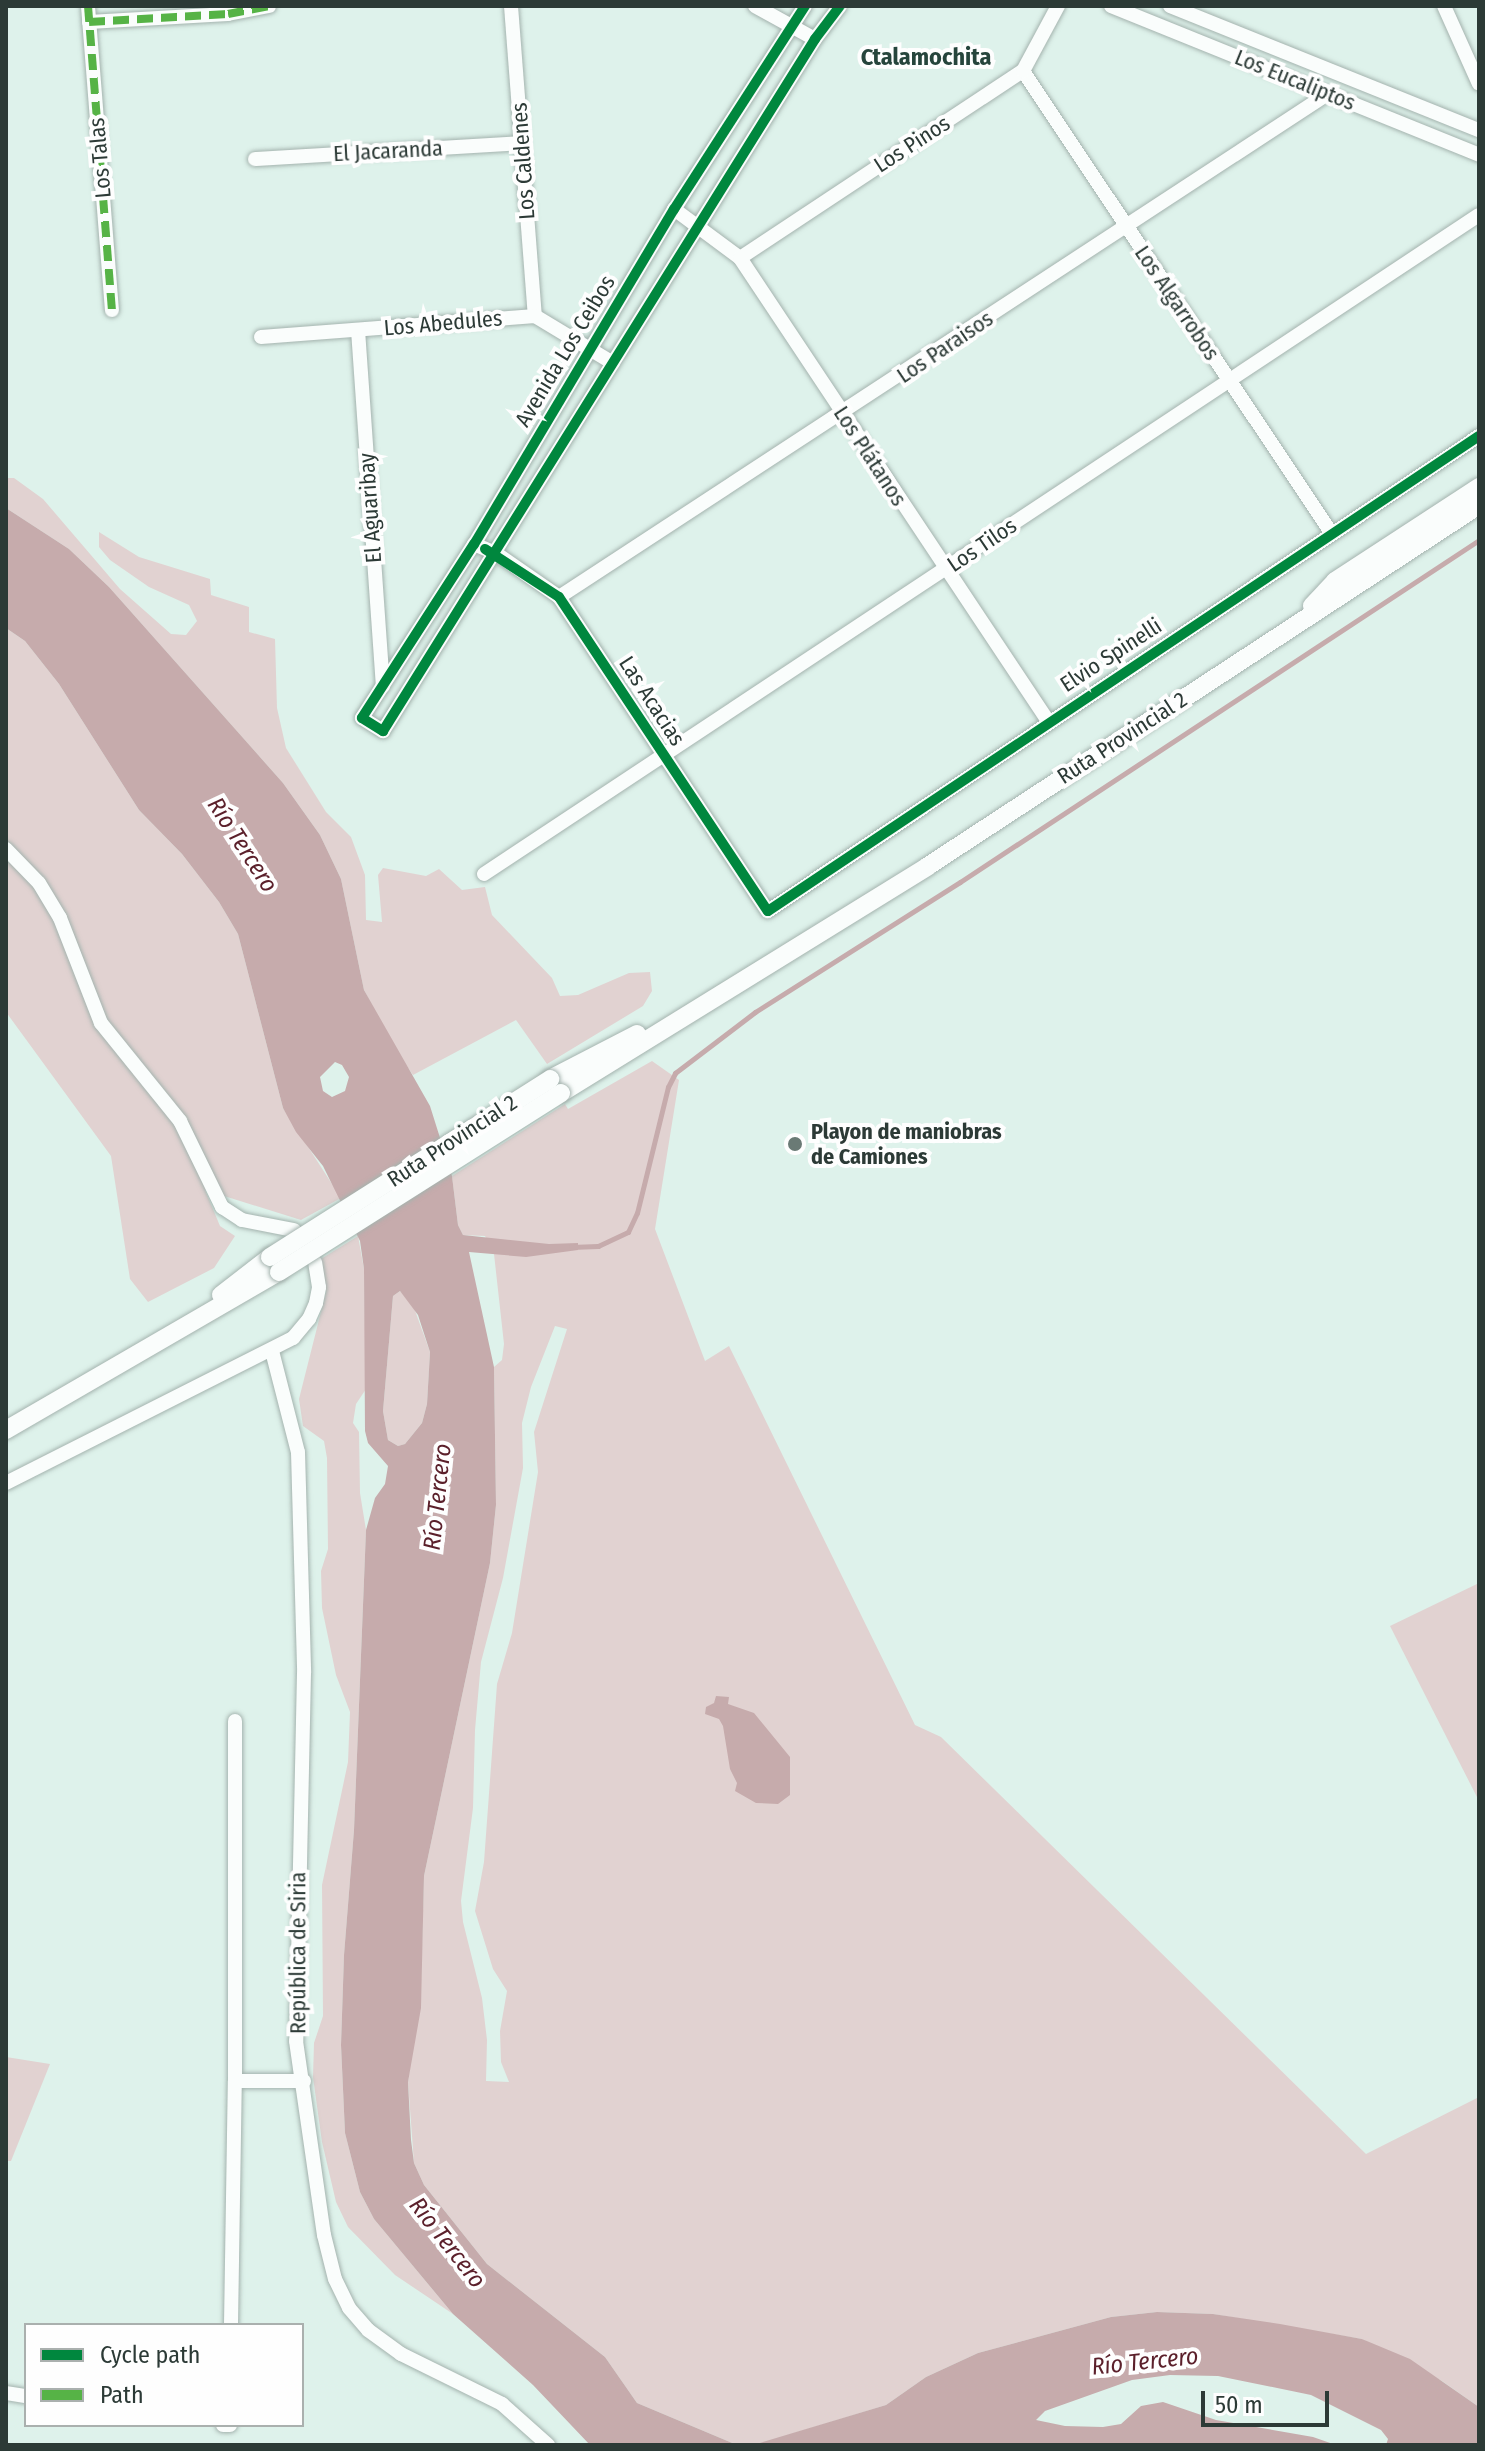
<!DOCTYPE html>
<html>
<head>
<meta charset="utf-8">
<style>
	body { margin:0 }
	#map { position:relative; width:1485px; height:2451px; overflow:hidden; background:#def2eb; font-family:"Fira Sans Condensed",sans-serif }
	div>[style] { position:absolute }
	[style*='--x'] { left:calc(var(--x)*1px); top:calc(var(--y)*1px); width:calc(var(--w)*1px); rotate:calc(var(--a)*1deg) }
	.green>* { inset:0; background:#e1d2d1 }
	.water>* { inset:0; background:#c6abac }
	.stream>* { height:5px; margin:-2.5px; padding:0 2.5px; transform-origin:2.5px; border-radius:2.5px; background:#c6abac }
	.roads { filter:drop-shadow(0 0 2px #a4b3ae) drop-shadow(0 0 2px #a4b3ae) }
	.street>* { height:14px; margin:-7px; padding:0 7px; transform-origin:7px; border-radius:7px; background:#fafdfc }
	.secondary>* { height:18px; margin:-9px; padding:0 9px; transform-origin:9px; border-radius:9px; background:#fafdfc }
	.bridges { filter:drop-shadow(0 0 2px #a4b3ae) drop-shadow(0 0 2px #a4b3ae) }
	.secondary-bridge>* { height:18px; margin:-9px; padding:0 9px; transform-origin:9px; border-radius:9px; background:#fafdfc }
	.quiet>* { height:8px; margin-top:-4px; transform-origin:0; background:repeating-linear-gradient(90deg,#56b346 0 16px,transparent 0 24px) }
	.cycleway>* { height:10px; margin:-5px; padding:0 5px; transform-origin:5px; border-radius:5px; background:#00873e }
	.dots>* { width:22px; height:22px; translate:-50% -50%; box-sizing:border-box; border:4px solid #fefefe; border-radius:50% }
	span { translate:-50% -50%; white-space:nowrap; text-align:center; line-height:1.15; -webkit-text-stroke:8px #fefefe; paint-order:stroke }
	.street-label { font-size:22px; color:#2c3a36 }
	.poi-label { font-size:22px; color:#2c3a36; font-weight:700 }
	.left { translate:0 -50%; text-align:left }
	.neighbourhood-label { font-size:24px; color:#26453c; font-weight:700 }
	.water-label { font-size:24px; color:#5b202b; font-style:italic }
	.frame { position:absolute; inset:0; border:8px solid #2c3a36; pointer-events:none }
	.legend { position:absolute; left:24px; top:2323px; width:280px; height:104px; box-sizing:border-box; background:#fefefe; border:2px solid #aab0ae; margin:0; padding:10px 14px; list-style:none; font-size:24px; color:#2c3a36 }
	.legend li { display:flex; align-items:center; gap:16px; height:40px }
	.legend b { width:40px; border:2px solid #aab0ae }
	.scale { position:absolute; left:1201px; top:2391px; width:128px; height:36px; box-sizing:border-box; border:4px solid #2c3a36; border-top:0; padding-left:10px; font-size:24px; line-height:28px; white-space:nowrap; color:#2c3a36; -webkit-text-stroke:6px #fefefe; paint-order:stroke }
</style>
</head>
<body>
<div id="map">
	<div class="green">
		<div style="clip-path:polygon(6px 478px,14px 478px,43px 499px,120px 589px,171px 634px,186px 635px,197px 621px,189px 605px,149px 587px,110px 560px,99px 547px,99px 532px,139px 557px,210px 579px,211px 595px,249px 607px,249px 632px,275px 639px,277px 708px,286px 748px,326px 812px,351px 837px,365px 875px,366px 920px,382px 922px,378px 875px,383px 868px,426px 876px,439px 869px,462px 890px,485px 887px,492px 915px,552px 978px,560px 996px,578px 995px,629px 973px,650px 972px,652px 991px,643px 1006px,547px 1064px,516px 1020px,413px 1075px,395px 1049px,364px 990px,341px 879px,320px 835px,283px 783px,109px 587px,69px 549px,6px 508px)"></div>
		<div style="clip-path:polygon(6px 628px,25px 641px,59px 684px,139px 810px,182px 854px,219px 902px,238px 934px,283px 1108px,341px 1198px,301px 1220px,205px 1190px,220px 1226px,235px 1236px,214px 1268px,148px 1302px,130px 1279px,111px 1156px,6px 1012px)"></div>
		<div style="clip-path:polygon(evenodd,652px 1061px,679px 1080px,655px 1229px,705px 1361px,729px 1346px,915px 1725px,941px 1737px,1366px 2154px,1479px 2097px,1479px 2407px,1442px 2381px,1362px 2339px,1213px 2314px,1157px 2312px,1111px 2317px,978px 2353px,926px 2377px,886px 2405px,759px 2444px,737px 2445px,637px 2403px,605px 2357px,487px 2264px,424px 2185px,414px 2163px,408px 2082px,421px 1980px,424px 1876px,490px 1563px,496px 1505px,494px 1367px,502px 1360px,504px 1344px,494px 1254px,485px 1236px,463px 1235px,458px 1225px,452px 1176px,565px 1104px,568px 1109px,652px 1061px,555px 1326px,567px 1329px,534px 1432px,538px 1472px,512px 1633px,497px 1684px,484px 1862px,475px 1911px,493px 1969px,507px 1991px,500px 2031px,501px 2062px,509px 2082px,486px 2081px,487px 2040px,482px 1998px,463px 1922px,461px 1901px,473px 1808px,475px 1730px,481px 1662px,503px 1578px,523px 1468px,522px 1423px,531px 1387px,555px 1326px)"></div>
		<div style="clip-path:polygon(358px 1236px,364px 1269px,366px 1389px,356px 1404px,353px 1423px,359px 1432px,360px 1493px,366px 1530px,354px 1830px,344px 1955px,341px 2045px,345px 2133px,360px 2192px,374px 2219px,453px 2314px,395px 2275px,348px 2227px,336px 2202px,322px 2142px,313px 2077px,314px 2043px,323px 2016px,322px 1885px,348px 1762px,350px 1712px,336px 1675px,322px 1608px,321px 1571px,328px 1549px,327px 1458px,324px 1441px,303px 1426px,299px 1399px,326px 1292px,321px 1259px)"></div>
		<div style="clip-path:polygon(400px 1291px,413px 1305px,430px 1352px,427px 1404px,422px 1423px,405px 1444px,398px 1446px,388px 1440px,383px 1411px,393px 1296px)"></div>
		<div style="clip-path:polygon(1479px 1583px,1479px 1801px,1390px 1626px)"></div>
		<div style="clip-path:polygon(6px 2057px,50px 2064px,11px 2161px,6px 2161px)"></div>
	</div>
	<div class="water">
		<div style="clip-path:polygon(evenodd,6px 508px,69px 549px,109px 587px,283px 783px,320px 835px,341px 879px,364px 990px,430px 1106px,452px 1176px,458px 1225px,463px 1235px,549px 1244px,578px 1243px,578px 1250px,526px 1257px,469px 1252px,494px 1367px,496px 1505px,490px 1563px,424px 1876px,421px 2008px,408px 2082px,411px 2140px,414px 2163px,424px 2185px,487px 2264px,605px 2357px,637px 2403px,737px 2445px,590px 2445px,533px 2385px,453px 2314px,374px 2219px,360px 2192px,345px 2133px,341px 2045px,344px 1955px,354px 1830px,366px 1530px,375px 1498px,385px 1484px,388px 1466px,368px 1443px,365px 1431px,364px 1269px,360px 1241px,323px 1166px,296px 1132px,283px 1108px,238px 934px,219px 902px,182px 854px,139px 810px,59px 684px,25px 641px,6px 628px,6px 508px,335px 1062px,342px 1065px,349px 1077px,345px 1091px,332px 1097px,323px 1091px,320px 1077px,335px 1062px,6px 508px,400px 1291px,418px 1315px,430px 1352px,427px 1404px,422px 1423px,405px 1444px,398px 1446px,388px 1440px,383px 1411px,393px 1296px,400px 1291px)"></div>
		<div style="clip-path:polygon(716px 1696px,729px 1697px,728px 1704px,754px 1713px,790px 1757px,790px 1795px,778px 1804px,756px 1803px,735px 1791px,737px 1783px,730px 1769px,723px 1726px,719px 1719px,705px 1714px,706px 1707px,714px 1703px)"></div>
		<div style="clip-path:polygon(1157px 2312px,1213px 2314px,1280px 2324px,1362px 2339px,1410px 2359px,1479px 2407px,1479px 2445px,1386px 2445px,1388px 2439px,1381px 2430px,1311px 2395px,1218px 2376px,1170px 2375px,1132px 2380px,1045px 2411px,1036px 2420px,1065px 2426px,1103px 2427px,1121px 2424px,1141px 2406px,1163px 2402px,1216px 2420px,1313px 2437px,1336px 2445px,753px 2445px,886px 2405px,926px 2377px,978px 2353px,1111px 2317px)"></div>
	</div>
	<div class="stream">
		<div style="--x:675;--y:1073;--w:101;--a:-37.3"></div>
		<div style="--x:755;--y:1012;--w:243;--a:-32.4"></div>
		<div style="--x:960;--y:882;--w:622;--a:-33.38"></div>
		<div style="--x:571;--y:1247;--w:27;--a:-2"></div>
		<div style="--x:598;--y:1246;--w:33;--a:-25"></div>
		<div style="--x:628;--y:1232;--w:21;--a:-65"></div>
		<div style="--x:637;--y:1213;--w:130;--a:-76.2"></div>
		<div style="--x:668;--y:1087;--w:16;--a:-63"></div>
	</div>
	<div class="roads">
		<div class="street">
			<div style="--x:88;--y:6;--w:305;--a:85.5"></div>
			<div style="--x:511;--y:6;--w:311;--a:85.6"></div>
			<div style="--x:755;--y:6;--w:68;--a:28.8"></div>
			<div style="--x:805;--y:6;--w:242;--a:122.8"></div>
			<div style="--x:674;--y:209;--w:390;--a:120.8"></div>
			<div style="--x:474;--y:544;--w:207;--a:122.8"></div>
			<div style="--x:362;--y:718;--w:25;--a:32"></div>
			<div style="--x:383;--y:731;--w:816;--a:-58.02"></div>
			<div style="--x:815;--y:39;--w:41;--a:-52.9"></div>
			<div style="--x:1111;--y:6;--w:397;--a:22"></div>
			<div style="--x:1170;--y:6;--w:333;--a:21.9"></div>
			<div style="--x:1444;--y:6;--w:85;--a:65.8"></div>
			<div style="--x:89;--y:22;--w:139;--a:-3.3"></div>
			<div style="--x:228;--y:14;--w:42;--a:-11"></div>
			<div style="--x:1023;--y:71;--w:557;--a:56.28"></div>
			<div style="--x:255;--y:159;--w:266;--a:-3.4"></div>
			<div style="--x:674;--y:209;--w:82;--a:36.6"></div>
			<div style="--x:740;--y:258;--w:556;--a:56.37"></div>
			<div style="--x:740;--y:258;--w:339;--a:-33.5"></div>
			<div style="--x:1023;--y:71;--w:74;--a:-61.7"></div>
			<div style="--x:358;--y:330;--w:357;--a:86"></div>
			<div style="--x:261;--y:337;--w:275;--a:-4.4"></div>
			<div style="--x:535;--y:316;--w:91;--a:31.1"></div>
			<div style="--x:474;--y:544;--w:25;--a:23"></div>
			<div style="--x:497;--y:554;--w:75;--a:34.7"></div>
			<div style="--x:559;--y:597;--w:377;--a:56.4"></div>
			<div style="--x:768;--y:911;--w:855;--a:-33.75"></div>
			<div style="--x:559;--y:597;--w:920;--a:-33.21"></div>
			<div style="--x:6;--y:849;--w:47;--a:45.9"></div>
			<div style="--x:39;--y:883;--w:41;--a:59"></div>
			<div style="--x:60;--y:918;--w:113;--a:68.7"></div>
			<div style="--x:101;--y:1023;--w:126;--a:51.1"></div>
			<div style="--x:180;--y:1121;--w:96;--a:64"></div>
			<div style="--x:222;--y:1207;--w:24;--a:33"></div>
			<div style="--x:242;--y:1220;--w:53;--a:10.9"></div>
			<div style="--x:484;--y:874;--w:1193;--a:-33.52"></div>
			<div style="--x:272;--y:1351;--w:104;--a:75.6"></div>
			<div style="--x:298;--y:1452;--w:221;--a:88.4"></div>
			<div style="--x:304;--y:1673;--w:368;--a:91.2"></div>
			<div style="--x:296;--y:2041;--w:196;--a:81.8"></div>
			<div style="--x:324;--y:2235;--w:45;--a:76"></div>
			<div style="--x:335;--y:2279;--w:32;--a:64"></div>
			<div style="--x:349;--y:2308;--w:29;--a:49"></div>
			<div style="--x:368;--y:2330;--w:41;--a:36"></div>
			<div style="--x:401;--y:2354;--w:113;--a:26.3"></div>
			<div style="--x:502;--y:2404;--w:62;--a:41.7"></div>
			<div style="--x:6;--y:1483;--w:322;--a:-26.8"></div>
			<div style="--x:293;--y:1338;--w:25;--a:-50"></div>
			<div style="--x:309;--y:1319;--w:17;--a:-66"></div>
			<div style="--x:316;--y:1303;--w:16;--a:-79"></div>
			<div style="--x:319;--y:1287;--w:25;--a:-99"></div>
			<div style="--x:235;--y:2081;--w:360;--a:-90"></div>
			<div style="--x:231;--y:2325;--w:244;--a:-89.1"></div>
			<div style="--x:235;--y:2081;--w:69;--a:0"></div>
			<div style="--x:6;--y:2393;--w:20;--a:9"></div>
			<div style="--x:223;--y:2425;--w:7;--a:0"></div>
		</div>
		<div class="secondary">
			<div style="--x:1312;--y:606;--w:34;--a:-47"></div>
			<div style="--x:1335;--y:581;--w:172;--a:-33.1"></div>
			<div style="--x:550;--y:1079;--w:98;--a:-27.3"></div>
			<div style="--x:561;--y:1093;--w:432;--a:-31.7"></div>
			<div style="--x:928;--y:866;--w:659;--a:-33.23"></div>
			<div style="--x:221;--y:1295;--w:62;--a:-37.8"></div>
			<div style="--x:6;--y:1430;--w:315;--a:-30.1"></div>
		</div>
	</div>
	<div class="bridges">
		<div class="secondary-bridge">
			<div style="--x:270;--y:1257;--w:332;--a:-32.4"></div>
			<div style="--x:279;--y:1272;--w:334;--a:-32.4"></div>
		</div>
	</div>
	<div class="quiet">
		<div style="--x:88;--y:6;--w:305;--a:85.5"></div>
		<div style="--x:89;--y:22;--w:139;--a:-3.3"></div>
		<div style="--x:228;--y:14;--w:42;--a:-11"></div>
	</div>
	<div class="cycleway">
		<div style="--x:805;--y:6;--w:242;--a:122.8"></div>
		<div style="--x:674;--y:209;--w:390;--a:120.8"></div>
		<div style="--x:474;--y:544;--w:207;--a:122.8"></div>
		<div style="--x:362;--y:718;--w:25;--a:32"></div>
		<div style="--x:383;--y:731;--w:816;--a:-58.02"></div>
		<div style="--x:815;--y:39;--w:41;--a:-52.9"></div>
		<div style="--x:485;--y:549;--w:88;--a:33"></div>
		<div style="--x:559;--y:597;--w:377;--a:56.4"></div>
		<div style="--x:768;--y:911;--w:855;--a:-33.75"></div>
	</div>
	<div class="dots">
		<div style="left:795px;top:1144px;background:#6a7a75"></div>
	</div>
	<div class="street-label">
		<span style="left:1295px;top:80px;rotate:22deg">Los Eucaliptos</span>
		<span style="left:912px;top:144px;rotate:-33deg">Los Pinos</span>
		<span style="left:388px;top:151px;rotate:-3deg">El Jacaranda</span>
		<span style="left:100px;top:158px;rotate:-95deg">Los Talas</span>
		<span style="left:523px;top:161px;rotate:-94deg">Los Caldenes</span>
		<span style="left:1177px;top:303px;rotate:56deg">Los Algarrobos</span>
		<span style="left:443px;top:323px;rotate:-5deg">Los Abedules</span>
		<span style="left:945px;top:347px;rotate:-34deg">Los Paraisos</span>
		<span style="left:565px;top:351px;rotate:-59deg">Avenida Los Ceibos</span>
		<span style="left:870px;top:456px;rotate:57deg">Los Plátanos</span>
		<span style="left:370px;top:508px;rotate:-94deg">El Aguaribay</span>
		<span style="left:982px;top:545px;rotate:-34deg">Los Tilos</span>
		<span style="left:1111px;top:655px;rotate:-33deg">Elvio Spinelli</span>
		<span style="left:652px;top:701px;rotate:57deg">Las Acacias</span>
		<span style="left:1122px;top:738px;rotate:-33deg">Ruta Provincial 2</span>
		<span style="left:452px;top:1141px;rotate:-33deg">Ruta Provincial 2</span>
		<span style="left:298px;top:1953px;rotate:-90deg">República de Siria</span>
	</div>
	<div class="poi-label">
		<span class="left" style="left:811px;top:1144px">Playon de maniobras<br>de Camiones</span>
	</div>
	<div class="neighbourhood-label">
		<span style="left:926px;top:58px">Ctalamochita</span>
	</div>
	<div class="water-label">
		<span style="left:242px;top:845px;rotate:57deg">Río Tercero</span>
		<span style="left:438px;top:1497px;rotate:-84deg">Río Tercero</span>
		<span style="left:447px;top:2243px;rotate:52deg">Río Tercero</span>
		<span style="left:1145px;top:2362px;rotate:-6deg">Río Tercero</span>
	</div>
	<div class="frame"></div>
	<ul class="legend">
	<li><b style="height:10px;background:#00873e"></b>Cycle path</li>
	<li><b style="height:10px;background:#56b346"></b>Path</li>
	</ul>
	<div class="scale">50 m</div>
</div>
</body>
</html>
